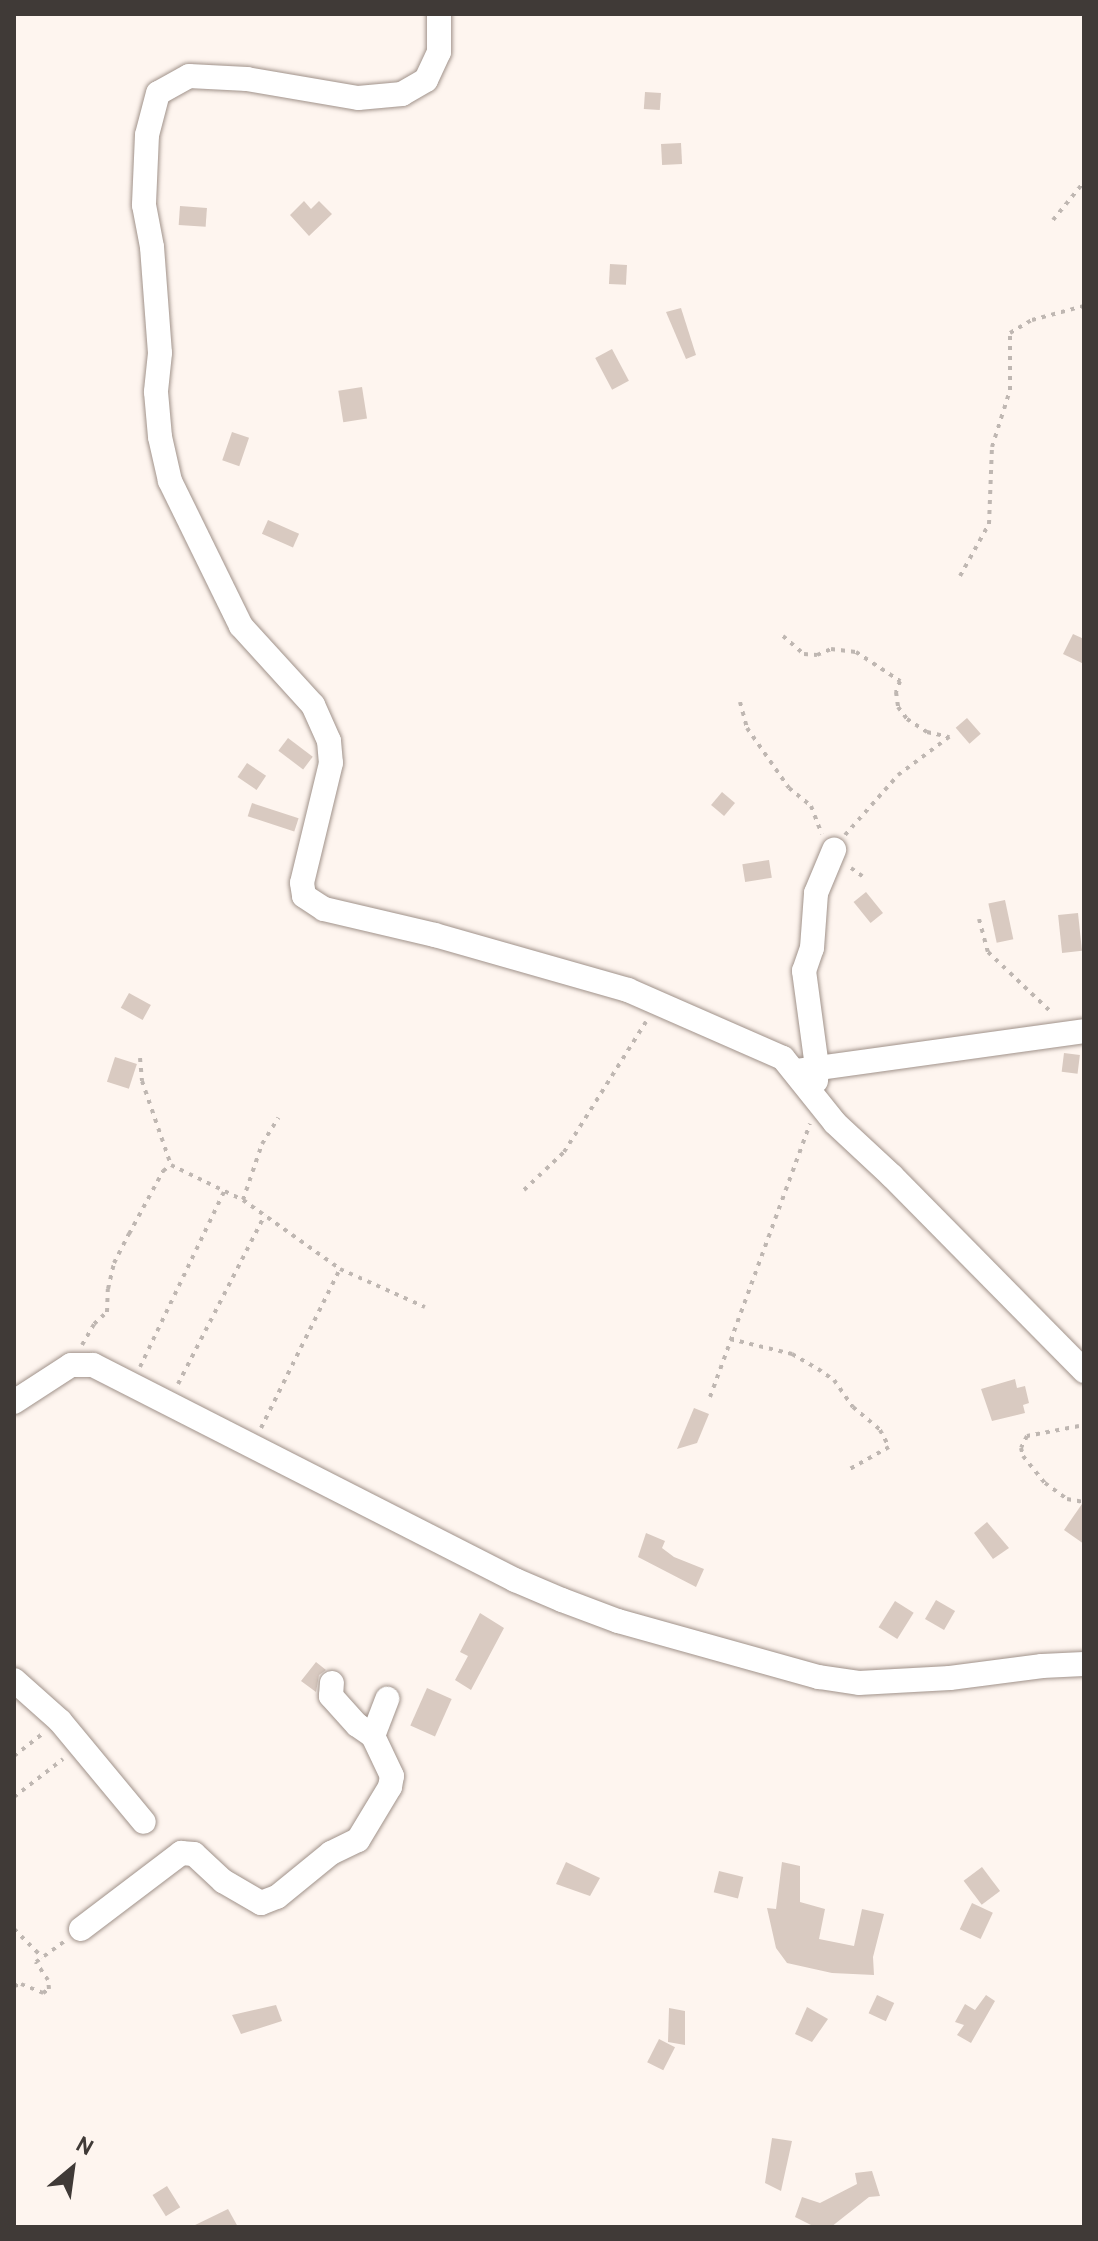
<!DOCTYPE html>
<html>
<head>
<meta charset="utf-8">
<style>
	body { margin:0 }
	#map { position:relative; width:1098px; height:2241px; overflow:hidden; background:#fef5ef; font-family:Overpass,sans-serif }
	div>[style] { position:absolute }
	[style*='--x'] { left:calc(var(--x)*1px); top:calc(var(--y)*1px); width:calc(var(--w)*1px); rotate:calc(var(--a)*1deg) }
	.building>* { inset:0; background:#d9cac1; transform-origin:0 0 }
	.path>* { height:4px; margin-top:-2px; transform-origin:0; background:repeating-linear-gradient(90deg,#bfb7b2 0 4px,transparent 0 10px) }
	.roads { filter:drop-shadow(0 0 2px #a0928a) drop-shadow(0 0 2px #a0928a) }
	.minor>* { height:24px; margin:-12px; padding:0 12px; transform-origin:12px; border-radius:12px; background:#fff }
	span { translate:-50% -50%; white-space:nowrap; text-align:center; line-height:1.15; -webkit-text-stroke:6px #fef5ef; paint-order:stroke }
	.frame { position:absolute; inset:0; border:16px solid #403a37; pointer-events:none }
	.north { position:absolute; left:32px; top:2129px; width:80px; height:80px; -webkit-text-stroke:6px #fef5ef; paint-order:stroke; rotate:29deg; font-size:22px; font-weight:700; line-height:32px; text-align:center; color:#403a37 }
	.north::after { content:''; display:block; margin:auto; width:28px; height:36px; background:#403a37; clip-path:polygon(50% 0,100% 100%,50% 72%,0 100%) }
</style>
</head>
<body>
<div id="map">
	<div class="building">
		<div style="left:645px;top:92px;width:16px;height:17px;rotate:4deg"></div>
		<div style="left:681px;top:143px;width:21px;height:20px;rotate:87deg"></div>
		<div style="clip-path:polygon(304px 201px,311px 209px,319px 201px,332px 214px,309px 236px,290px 215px)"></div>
		<div style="left:180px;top:206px;width:27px;height:19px;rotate:4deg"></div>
		<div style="left:610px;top:264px;width:17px;height:20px;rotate:3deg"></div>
		<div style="clip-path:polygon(681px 308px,696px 355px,686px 359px,666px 312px)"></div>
		<div style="left:612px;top:349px;width:36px;height:19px;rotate:62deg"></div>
		<div style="left:362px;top:387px;width:32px;height:24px;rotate:81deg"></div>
		<div style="left:232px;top:432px;width:18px;height:30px;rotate:19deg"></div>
		<div style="left:268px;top:520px;width:34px;height:15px;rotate:24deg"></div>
		<div style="clip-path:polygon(1073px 634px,1084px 639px,1084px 664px,1063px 654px)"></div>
		<div style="left:967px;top:718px;width:21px;height:15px;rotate:49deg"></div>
		<div style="left:288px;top:738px;width:31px;height:16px;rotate:37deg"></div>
		<div style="left:247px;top:763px;width:23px;height:17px;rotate:34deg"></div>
		<div style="left:722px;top:792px;width:17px;height:17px;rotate:40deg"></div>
		<div style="left:252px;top:803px;width:49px;height:14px;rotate:18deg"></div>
		<div style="left:769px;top:860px;width:18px;height:27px;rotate:81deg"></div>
		<div style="left:866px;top:892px;width:27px;height:16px;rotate:51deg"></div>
		<div style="left:1005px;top:900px;width:40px;height:17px;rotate:78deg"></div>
		<div style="left:1078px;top:913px;width:38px;height:20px;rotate:84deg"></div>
		<div style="left:129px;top:993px;width:25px;height:17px;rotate:29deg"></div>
		<div style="left:1064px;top:1053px;width:16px;height:19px;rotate:7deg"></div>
		<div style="left:115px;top:1057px;width:23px;height:26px;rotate:18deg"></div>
		<div style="clip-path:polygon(1015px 1379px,1017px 1388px,1025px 1386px,1029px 1403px,1023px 1405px,1025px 1413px,992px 1421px,981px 1389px)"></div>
		<div style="clip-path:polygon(694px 1408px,709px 1414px,697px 1443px,677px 1449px)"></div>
		<div style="clip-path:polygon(1084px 1501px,1084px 1544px,1064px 1530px)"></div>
		<div style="clip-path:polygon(987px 1522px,1009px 1548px,993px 1559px,974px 1533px)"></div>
		<div style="clip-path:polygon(646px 1533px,665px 1541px,662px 1548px,674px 1557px,704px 1569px,696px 1587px,638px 1557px)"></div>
		<div style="left:936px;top:1600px;width:22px;height:22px;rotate:30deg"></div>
		<div style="left:895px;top:1601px;width:22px;height:31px;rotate:32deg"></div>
		<div style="clip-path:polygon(480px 1613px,504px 1628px,471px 1690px,455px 1680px,468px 1656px,460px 1652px)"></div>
		<div style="clip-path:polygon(316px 1662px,326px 1670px,319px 1675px,316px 1692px,301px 1681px)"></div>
		<div style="left:427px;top:1688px;width:27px;height:41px;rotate:24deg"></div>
		<div style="clip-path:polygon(566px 1862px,600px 1878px,590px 1896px,556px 1884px)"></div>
		<div style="clip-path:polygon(782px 1862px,800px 1866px,800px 1902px,825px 1909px,819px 1939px,854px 1946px,862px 1909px,884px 1914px,873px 1957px,874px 1975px,832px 1973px,787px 1963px,776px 1948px,767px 1908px,776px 1909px)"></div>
		<div style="left:982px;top:1867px;width:30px;height:23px;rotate:53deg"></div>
		<div style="left:719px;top:1871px;width:25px;height:22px;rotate:14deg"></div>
		<div style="left:972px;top:1903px;width:23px;height:29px;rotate:25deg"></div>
		<div style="left:877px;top:1995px;width:19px;height:20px;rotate:25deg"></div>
		<div style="clip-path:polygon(986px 1995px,995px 2001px,971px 2043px,957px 2035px,964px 2025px,955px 2022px,965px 2004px,975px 2010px)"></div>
		<div style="clip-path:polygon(276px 2005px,282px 2021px,241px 2034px,232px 2015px)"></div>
		<div style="clip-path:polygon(807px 2007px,828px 2019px,812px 2042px,795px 2034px)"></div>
		<div style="clip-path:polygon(669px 2008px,685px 2011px,685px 2045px,668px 2042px)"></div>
		<div style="left:659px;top:2039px;width:18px;height:26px;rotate:27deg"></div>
		<div style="clip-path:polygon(772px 2138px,792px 2141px,781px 2191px,765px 2183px)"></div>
		<div style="clip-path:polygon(872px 2171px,880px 2196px,869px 2197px,831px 2227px,815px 2227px,795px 2217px,802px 2197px,820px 2203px,857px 2184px,855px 2173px)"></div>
		<div style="left:167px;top:2186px;width:25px;height:17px;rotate:58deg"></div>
		<div style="clip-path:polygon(228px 2209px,238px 2227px,191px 2227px)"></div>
	</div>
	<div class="path">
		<div style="--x:1053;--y:220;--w:49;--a:-50.8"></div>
		<div style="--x:960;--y:576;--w:60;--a:-60.9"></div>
		<div style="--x:989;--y:524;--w:77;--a:-87.8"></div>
		<div style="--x:992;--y:447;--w:60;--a:-72.5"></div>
		<div style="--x:1010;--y:390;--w:57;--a:-90"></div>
		<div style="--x:1010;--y:333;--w:26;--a:-31"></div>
		<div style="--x:1032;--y:320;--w:54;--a:-15.1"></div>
		<div style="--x:783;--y:636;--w:28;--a:41"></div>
		<div style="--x:804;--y:654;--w:13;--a:4"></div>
		<div style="--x:817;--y:655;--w:15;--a:-23"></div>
		<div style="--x:831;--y:649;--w:25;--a:7"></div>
		<div style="--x:856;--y:652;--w:53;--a:33.4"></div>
		<div style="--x:900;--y:681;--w:12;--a:110"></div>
		<div style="--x:896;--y:692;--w:15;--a:82"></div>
		<div style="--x:898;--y:707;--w:15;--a:53"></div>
		<div style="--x:907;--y:719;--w:24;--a:33"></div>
		<div style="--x:927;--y:732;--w:23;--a:13"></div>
		<div style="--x:740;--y:702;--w:27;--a:75"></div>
		<div style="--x:747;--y:728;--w:73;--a:55"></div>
		<div style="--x:789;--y:788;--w:28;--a:39"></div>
		<div style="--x:811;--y:806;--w:30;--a:69"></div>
		<div style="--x:845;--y:835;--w:80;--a:-48.5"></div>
		<div style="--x:898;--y:775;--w:64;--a:-36.7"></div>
		<div style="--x:851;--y:868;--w:14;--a:36"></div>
		<div style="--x:979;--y:919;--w:34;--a:75"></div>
		<div style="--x:988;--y:952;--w:90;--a:43.6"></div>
		<div style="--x:140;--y:1058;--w:23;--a:85"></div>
		<div style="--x:142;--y:1081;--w:89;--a:71"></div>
		<div style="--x:524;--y:1190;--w:55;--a:-43.5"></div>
		<div style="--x:564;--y:1152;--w:154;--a:-57.8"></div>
		<div style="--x:243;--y:1200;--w:59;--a:-71.3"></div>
		<div style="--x:262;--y:1144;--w:31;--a:-58"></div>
		<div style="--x:730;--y:1339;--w:64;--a:13.6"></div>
		<div style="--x:792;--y:1354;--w:30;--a:30"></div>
		<div style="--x:818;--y:1369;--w:19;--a:35"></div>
		<div style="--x:834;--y:1380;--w:33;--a:55"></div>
		<div style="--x:853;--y:1407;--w:35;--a:40"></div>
		<div style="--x:880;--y:1430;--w:19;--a:62"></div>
		<div style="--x:889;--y:1447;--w:47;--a:150.7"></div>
		<div style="--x:82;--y:1345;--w:24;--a:-60"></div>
		<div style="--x:94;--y:1324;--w:18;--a:-43"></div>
		<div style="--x:107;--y:1312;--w:23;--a:-88"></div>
		<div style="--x:108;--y:1289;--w:27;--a:-77"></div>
		<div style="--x:114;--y:1263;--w:33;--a:-63"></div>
		<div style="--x:129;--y:1234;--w:72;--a:-61.6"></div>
		<div style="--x:163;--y:1171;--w:10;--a:-37"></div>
		<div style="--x:171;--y:1165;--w:80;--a:25.9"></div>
		<div style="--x:243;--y:1200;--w:119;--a:35.4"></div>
		<div style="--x:340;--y:1269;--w:93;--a:24.1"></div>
		<div style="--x:140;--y:1367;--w:194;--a:-64.4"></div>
		<div style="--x:178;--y:1384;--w:190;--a:-62.8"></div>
		<div style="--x:710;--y:1397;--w:291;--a:-69.9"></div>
		<div style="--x:1079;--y:1426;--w:53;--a:169.1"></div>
		<div style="--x:1027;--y:1436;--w:13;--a:117"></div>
		<div style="--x:1021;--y:1448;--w:8;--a:76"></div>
		<div style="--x:1023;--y:1456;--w:35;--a:51"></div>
		<div style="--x:1045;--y:1483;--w:27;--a:36"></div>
		<div style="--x:1067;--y:1499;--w:17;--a:10"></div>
		<div style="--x:261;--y:1428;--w:178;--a:-63.6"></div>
		<div style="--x:14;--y:1756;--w:36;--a:-38"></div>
		<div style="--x:14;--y:1797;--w:62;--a:-37.8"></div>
		<div style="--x:14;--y:1929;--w:40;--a:45"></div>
		<div style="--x:14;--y:1986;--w:7;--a:-16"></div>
		<div style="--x:21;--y:1984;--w:24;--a:22"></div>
		<div style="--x:43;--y:1993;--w:7;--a:-34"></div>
		<div style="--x:49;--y:1989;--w:9;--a:-96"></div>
		<div style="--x:48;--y:1980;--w:22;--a:-124"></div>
		<div style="--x:36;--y:1962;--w:37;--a:-36"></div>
	</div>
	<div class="roads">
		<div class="minor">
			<div style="--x:439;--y:14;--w:38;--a:90"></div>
			<div style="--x:439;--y:52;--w:31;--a:115"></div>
			<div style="--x:426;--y:80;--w:28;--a:150"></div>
			<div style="--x:402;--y:94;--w:44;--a:174.8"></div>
			<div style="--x:358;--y:98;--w:113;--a:-170.3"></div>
			<div style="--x:247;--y:79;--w:58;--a:-177"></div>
			<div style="--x:189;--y:76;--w:35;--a:151"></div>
			<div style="--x:158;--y:93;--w:43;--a:104.7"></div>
			<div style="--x:147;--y:135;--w:70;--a:92.5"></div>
			<div style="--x:144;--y:205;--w:43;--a:79.2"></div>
			<div style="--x:152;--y:247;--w:106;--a:85.7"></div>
			<div style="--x:160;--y:353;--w:39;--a:96"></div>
			<div style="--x:156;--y:392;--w:45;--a:84.9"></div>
			<div style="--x:160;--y:437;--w:45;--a:77.2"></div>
			<div style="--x:170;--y:481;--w:161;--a:63.9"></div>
			<div style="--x:241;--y:626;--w:107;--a:47.7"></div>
			<div style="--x:313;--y:705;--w:39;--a:66"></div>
			<div style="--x:329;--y:741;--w:22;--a:85"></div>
			<div style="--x:331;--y:763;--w:123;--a:103.6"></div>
			<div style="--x:302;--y:883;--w:13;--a:81"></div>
			<div style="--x:304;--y:896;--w:24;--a:33"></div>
			<div style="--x:324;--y:909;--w:114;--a:13.2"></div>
			<div style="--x:435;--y:935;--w:201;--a:15.9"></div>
			<div style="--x:628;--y:990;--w:169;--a:23.7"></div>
			<div style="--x:783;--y:1058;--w:83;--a:51.3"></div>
			<div style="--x:835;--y:1123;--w:78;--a:42.9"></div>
			<div style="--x:892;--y:1176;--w:274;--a:45.4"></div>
			<div style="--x:797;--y:1071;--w:290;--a:-7.9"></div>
			<div style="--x:816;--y:1081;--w:14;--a:-86"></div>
			<div style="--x:817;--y:1067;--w:97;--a:-97.7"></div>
			<div style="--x:804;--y:971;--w:24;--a:-71"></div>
			<div style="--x:812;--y:948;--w:55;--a:-85.8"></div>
			<div style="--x:816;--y:893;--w:47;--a:-67.3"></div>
			<div style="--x:14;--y:1402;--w:68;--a:-33"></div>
			<div style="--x:71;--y:1365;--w:22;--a:0"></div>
			<div style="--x:93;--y:1365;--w:474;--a:27"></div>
			<div style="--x:515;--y:1580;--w:51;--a:23.1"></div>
			<div style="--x:562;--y:1600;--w:60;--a:20.6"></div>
			<div style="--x:618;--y:1621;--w:209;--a:15.6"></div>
			<div style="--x:819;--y:1677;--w:40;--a:8.5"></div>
			<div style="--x:859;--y:1683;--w:91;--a:-3.1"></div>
			<div style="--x:950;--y:1678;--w:93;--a:-7.4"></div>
			<div style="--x:1042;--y:1666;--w:42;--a:-2.7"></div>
			<div style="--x:14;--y:1680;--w:62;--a:41.7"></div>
			<div style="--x:60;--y:1721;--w:131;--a:50.3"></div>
			<div style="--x:373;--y:1736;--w:40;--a:-69"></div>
			<div style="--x:81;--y:1929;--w:126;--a:-37.2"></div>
			<div style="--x:181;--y:1853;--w:13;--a:4"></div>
			<div style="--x:194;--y:1854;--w:40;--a:43"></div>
			<div style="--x:223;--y:1881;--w:44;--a:30.1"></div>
			<div style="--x:261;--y:1903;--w:17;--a:-21"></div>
			<div style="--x:277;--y:1897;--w:70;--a:-39.2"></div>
			<div style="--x:331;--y:1853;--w:30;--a:-26"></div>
			<div style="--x:358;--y:1840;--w:62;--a:-58.9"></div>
			<div style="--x:390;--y:1787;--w:11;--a:-80"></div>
			<div style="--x:392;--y:1776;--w:44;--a:-115.4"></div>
			<div style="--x:373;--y:1736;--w:19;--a:-145"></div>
			<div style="--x:357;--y:1725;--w:39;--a:-132"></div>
			<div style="--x:331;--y:1696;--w:13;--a:-86"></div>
		</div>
	</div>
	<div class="frame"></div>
	<div class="north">N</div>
</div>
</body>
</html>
